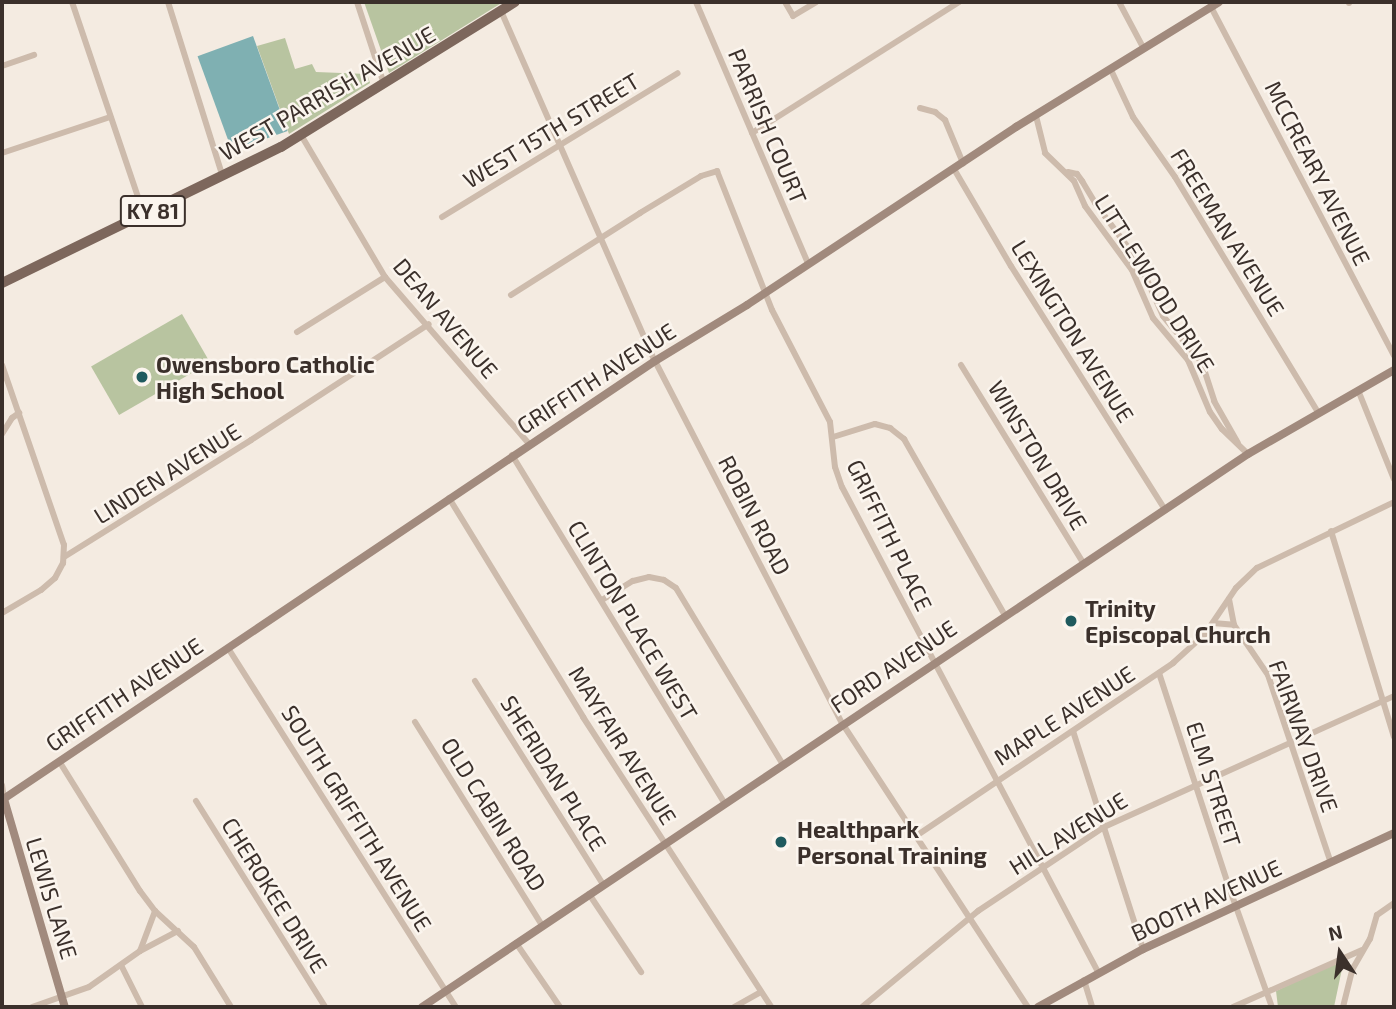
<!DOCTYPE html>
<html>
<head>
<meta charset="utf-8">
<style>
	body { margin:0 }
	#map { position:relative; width:1396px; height:1009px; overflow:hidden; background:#f4ebe1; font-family:"Exo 2",sans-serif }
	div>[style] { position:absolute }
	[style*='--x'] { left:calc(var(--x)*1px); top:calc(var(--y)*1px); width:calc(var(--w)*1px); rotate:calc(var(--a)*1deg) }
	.green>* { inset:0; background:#b8c4a0; transform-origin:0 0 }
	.water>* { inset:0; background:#7fb0b2; transform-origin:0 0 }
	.street>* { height:6px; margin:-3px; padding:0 3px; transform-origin:3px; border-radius:3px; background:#cdbbac }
	.secondary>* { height:8px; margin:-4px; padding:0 4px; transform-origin:4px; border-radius:4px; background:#a18a7d }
	.primary>* { height:10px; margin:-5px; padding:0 5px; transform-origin:5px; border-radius:5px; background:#7d675c }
	.dots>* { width:19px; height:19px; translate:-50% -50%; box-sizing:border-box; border:4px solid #fbf5ee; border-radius:50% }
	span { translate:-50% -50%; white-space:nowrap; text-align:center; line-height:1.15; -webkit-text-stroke:5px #fbf5ee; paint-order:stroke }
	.shield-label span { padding:2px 5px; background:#fbf5ee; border:2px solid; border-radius:5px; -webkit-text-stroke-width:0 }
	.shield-label { font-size:21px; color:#3b302b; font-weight:700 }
	.street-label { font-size:23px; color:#3b302b }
	.poi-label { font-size:23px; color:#3b302b; font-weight:700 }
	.left { translate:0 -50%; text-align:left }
	.frame { position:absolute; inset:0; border:4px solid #3b302b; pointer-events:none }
	.north { position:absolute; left:1305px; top:918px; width:70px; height:70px; -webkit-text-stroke:5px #fbf5ee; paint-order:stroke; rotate:347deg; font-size:19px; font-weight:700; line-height:28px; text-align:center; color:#3b302b }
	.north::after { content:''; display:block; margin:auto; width:24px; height:32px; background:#3b302b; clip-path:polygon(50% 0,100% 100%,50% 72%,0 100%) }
</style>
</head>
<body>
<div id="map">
	<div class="green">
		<div style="clip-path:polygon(364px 2px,503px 2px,389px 73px)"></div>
		<div style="clip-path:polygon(285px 38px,295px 69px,312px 64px,316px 72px,367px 74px,370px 83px,289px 134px,257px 46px)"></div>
		<div style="left:182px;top:314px;width:56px;height:105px;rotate:60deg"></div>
		<div style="clip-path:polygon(1340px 961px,1343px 964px,1334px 1007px,1278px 1007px,1276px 991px)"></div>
	</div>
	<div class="water">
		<div style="left:253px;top:36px;width:101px;height:59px;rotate:70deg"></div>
	</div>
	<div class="street">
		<div style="--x:72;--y:2;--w:225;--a:71.3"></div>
		<div style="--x:168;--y:2;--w:183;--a:72.6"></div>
		<div style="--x:357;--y:2;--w:86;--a:71.8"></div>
		<div style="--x:696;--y:2;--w:284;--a:66.8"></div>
		<div style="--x:785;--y:2;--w:16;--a:60"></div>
		<div style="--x:793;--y:16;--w:27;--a:-31"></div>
		<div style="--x:1119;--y:2;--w:53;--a:62"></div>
		<div style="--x:1349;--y:2;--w:1;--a:90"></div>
		<div style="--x:1211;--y:7;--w:394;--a:62.3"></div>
		<div style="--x:501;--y:11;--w:382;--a:66.3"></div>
		<div style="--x:655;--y:361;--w:407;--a:62.7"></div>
		<div style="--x:842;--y:723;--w:339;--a:56.8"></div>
		<div style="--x:2;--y:66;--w:34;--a:-19"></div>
		<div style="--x:1111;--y:70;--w:52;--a:64.9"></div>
		<div style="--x:1133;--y:117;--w:73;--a:55"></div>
		<div style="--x:1175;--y:177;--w:275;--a:58.7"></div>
		<div style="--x:920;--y:108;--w:16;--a:15"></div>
		<div style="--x:935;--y:112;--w:13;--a:39"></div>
		<div style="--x:945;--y:120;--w:47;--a:67.3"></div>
		<div style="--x:1036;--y:116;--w:38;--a:76"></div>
		<div style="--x:1045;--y:153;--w:40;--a:44"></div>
		<div style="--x:1074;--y:181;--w:27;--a:66"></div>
		<div style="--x:1085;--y:206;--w:79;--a:53.7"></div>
		<div style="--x:1132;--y:270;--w:52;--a:66.4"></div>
		<div style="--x:1153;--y:318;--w:55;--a:50.2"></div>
		<div style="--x:1188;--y:360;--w:56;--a:67.1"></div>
		<div style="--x:1210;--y:412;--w:21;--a:55"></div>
		<div style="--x:1222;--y:429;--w:36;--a:44"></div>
		<div style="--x:752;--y:133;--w:245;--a:-32.3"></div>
		<div style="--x:301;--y:135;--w:165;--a:59.4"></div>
		<div style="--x:385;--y:277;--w:221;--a:49.2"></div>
		<div style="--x:2;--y:153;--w:114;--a:-18.4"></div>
		<div style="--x:954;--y:169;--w:113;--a:59.6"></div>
		<div style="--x:1011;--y:266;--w:289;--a:57.7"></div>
		<div style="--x:1068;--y:172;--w:9;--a:13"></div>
		<div style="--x:1077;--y:174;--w:9;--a:54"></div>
		<div style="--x:1082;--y:181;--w:26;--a:59"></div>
		<div style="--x:1095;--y:203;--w:74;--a:53.3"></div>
		<div style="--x:1139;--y:262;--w:59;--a:66"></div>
		<div style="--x:1163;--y:316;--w:61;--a:50.3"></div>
		<div style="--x:1202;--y:363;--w:40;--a:72"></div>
		<div style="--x:1214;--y:401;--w:48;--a:60.3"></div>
		<div style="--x:442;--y:217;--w:276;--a:-31.4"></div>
		<div style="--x:511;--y:295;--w:153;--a:-32.4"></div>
		<div style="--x:640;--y:213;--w:71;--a:-31.2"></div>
		<div style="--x:701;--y:176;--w:17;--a:-17"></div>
		<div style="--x:717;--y:171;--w:149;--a:68.4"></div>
		<div style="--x:772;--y:310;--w:126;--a:62.6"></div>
		<div style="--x:830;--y:422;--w:45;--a:83.7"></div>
		<div style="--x:835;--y:467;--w:21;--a:71"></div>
		<div style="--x:842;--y:487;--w:548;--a:62.17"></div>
		<div style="--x:297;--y:332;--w:104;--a:-32"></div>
		<div style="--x:2;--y:365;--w:190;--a:71"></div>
		<div style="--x:64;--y:545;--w:18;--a:93"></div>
		<div style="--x:63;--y:563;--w:17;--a:118"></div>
		<div style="--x:55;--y:578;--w:18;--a:139"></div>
		<div style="--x:41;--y:590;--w:45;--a:149.5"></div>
		<div style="--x:961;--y:365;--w:234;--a:58.3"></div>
		<div style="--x:1358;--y:390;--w:96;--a:68"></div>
		<div style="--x:2;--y:434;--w:19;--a:-58"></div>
		<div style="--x:12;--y:418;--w:9;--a:-36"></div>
		<div style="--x:833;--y:437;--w:44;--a:-17.2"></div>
		<div style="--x:875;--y:424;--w:16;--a:15"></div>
		<div style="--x:890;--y:428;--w:18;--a:38"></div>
		<div style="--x:904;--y:439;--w:203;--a:60.2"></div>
		<div style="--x:512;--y:455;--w:407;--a:58.6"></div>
		<div style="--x:449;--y:498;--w:257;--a:58.5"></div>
		<div style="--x:583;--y:717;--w:346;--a:57"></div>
		<div style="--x:1331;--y:531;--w:215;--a:73"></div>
		<div style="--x:64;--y:557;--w:221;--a:-32"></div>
		<div style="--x:251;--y:440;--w:212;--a:-33.1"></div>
		<div style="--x:1229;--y:599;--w:26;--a:79"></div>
		<div style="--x:1234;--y:625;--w:60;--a:55.8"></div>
		<div style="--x:1268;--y:675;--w:198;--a:71.5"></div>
		<div style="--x:602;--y:600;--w:36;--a:-32"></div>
		<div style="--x:633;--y:581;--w:16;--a:-14"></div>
		<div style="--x:649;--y:577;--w:15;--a:11"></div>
		<div style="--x:664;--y:580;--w:14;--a:34"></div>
		<div style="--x:676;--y:588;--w:205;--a:58.8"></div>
		<div style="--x:1213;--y:623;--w:21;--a:5"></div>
		<div style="--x:228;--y:648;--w:425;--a:57.6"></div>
		<div style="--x:1159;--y:673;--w:228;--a:71.9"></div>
		<div style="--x:1230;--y:890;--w:124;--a:70.3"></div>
		<div style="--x:475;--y:681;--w:240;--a:57.8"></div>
		<div style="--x:415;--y:722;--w:239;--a:58"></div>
		<div style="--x:1073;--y:731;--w:229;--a:72.2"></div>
		<div style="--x:59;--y:761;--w:153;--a:58.1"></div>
		<div style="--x:140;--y:891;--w:25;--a:53"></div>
		<div style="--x:155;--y:911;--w:53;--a:42.7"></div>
		<div style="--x:194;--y:947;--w:70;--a:58.3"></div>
		<div style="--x:2;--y:785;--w:14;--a:82"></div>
		<div style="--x:196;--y:801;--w:243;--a:57.9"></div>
		<div style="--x:916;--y:836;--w:310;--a:-33.9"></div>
		<div style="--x:1173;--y:663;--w:43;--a:-42.2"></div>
		<div style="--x:1205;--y:634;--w:55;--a:-56"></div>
		<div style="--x:1236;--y:588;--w:29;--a:-44"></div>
		<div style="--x:1257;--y:568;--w:152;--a:-25.7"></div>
		<div style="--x:589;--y:894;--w:94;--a:56.3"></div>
		<div style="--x:516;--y:943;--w:78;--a:55.5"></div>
		<div style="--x:140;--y:951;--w:43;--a:-27.8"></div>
		<div style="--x:121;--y:965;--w:47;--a:63.4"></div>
		<div style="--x:1084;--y:980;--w:28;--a:73"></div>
		<div style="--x:32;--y:1007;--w:60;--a:-19.3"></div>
		<div style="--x:89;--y:987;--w:62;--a:-35.2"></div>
		<div style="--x:140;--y:951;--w:43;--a:-69.4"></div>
		<div style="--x:734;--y:1007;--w:31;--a:-29"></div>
		<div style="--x:862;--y:1007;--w:151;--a:-39.6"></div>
		<div style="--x:978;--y:911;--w:151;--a:-33.7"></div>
		<div style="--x:1104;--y:827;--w:318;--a:-24.3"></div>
		<div style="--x:1233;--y:1007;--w:141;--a:-23.8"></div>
		<div style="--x:1343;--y:1007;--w:38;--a:-76"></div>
		<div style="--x:1352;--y:970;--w:36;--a:-60"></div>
		<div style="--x:1370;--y:939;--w:25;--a:-74"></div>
		<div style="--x:1377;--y:915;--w:21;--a:-35"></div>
	</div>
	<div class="secondary">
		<div style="--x:4;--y:799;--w:217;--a:73.7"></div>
		<div style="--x:2;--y:800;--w:787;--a:-33.91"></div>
		<div style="--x:655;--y:361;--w:108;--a:-31.3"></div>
		<div style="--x:747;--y:305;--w:323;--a:-33.5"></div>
		<div style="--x:1016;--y:127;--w:238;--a:-31.6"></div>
		<div style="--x:422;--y:1007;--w:994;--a:-33.8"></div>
		<div style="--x:1248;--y:454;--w:168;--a:-29.9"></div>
		<div style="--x:1038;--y:1007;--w:120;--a:-28.9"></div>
		<div style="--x:1143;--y:949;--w:277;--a:-24.8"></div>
	</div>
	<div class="primary">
		<div style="--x:2;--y:283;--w:310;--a:-26"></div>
		<div style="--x:281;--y:147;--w:275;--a:-31.8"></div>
	</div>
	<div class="dots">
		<div style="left:142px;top:377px;background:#1f5a5e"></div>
		<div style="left:1071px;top:621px;background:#1f5a5e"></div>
		<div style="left:781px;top:842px;background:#1f5a5e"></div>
	</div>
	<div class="shield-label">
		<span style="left:153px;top:211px">KY 81</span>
	</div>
	<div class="street-label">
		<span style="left:327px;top:93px;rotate:-30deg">WEST PARRISH AVENUE</span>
		<span style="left:768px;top:126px;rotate:67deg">PARRISH COURT</span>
		<span style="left:551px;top:130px;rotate:-31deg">WEST 15TH STREET</span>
		<span style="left:1318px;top:173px;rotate:63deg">MCCREARY AVENUE</span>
		<span style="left:1228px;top:232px;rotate:58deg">FREEMAN AVENUE</span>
		<span style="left:1155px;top:283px;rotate:58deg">LITTLEWOOD DRIVE</span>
		<span style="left:446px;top:318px;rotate:50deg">DEAN AVENUE</span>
		<span style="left:1073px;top:331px;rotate:58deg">LEXINGTON AVENUE</span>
		<span style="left:596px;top:378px;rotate:-33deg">GRIFFITH AVENUE</span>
		<span style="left:1038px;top:455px;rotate:59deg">WINSTON DRIVE</span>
		<span style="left:167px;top:473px;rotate:-32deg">LINDEN AVENUE</span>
		<span style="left:755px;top:515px;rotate:63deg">ROBIN ROAD</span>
		<span style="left:890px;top:535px;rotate:64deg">GRIFFITH PLACE</span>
		<span style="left:633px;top:620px;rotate:59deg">CLINTON PLACE WEST</span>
		<span style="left:893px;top:666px;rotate:-34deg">FORD AVENUE</span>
		<span style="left:124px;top:694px;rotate:-34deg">GRIFFITH AVENUE</span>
		<span style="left:1064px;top:715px;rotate:-33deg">MAPLE AVENUE</span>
		<span style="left:1304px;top:736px;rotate:70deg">FAIRWAY DRIVE</span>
		<span style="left:623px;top:745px;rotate:58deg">MAYFAIR AVENUE</span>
		<span style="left:554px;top:773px;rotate:58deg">SHERIDAN PLACE</span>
		<span style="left:1214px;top:784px;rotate:72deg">ELM STREET</span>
		<span style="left:494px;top:814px;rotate:58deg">OLD CABIN ROAD</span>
		<span style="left:357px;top:818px;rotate:58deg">SOUTH GRIFFITH AVENUE</span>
		<span style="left:1068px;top:833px;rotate:-32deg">HILL AVENUE</span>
		<span style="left:275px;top:895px;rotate:58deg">CHEROKEE DRIVE</span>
		<span style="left:52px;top:898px;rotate:73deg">LEWIS LANE</span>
		<span style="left:1206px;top:900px;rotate:-25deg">BOOTH AVENUE</span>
	</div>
	<div class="poi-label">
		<span class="left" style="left:156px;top:377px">Owensboro Catholic<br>High School</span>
		<span class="left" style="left:1085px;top:621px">Trinity<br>Episcopal Church</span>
		<span class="left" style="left:797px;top:842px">Healthpark<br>Personal Training</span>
	</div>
	<div class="frame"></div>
	<div class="north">N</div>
</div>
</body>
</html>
